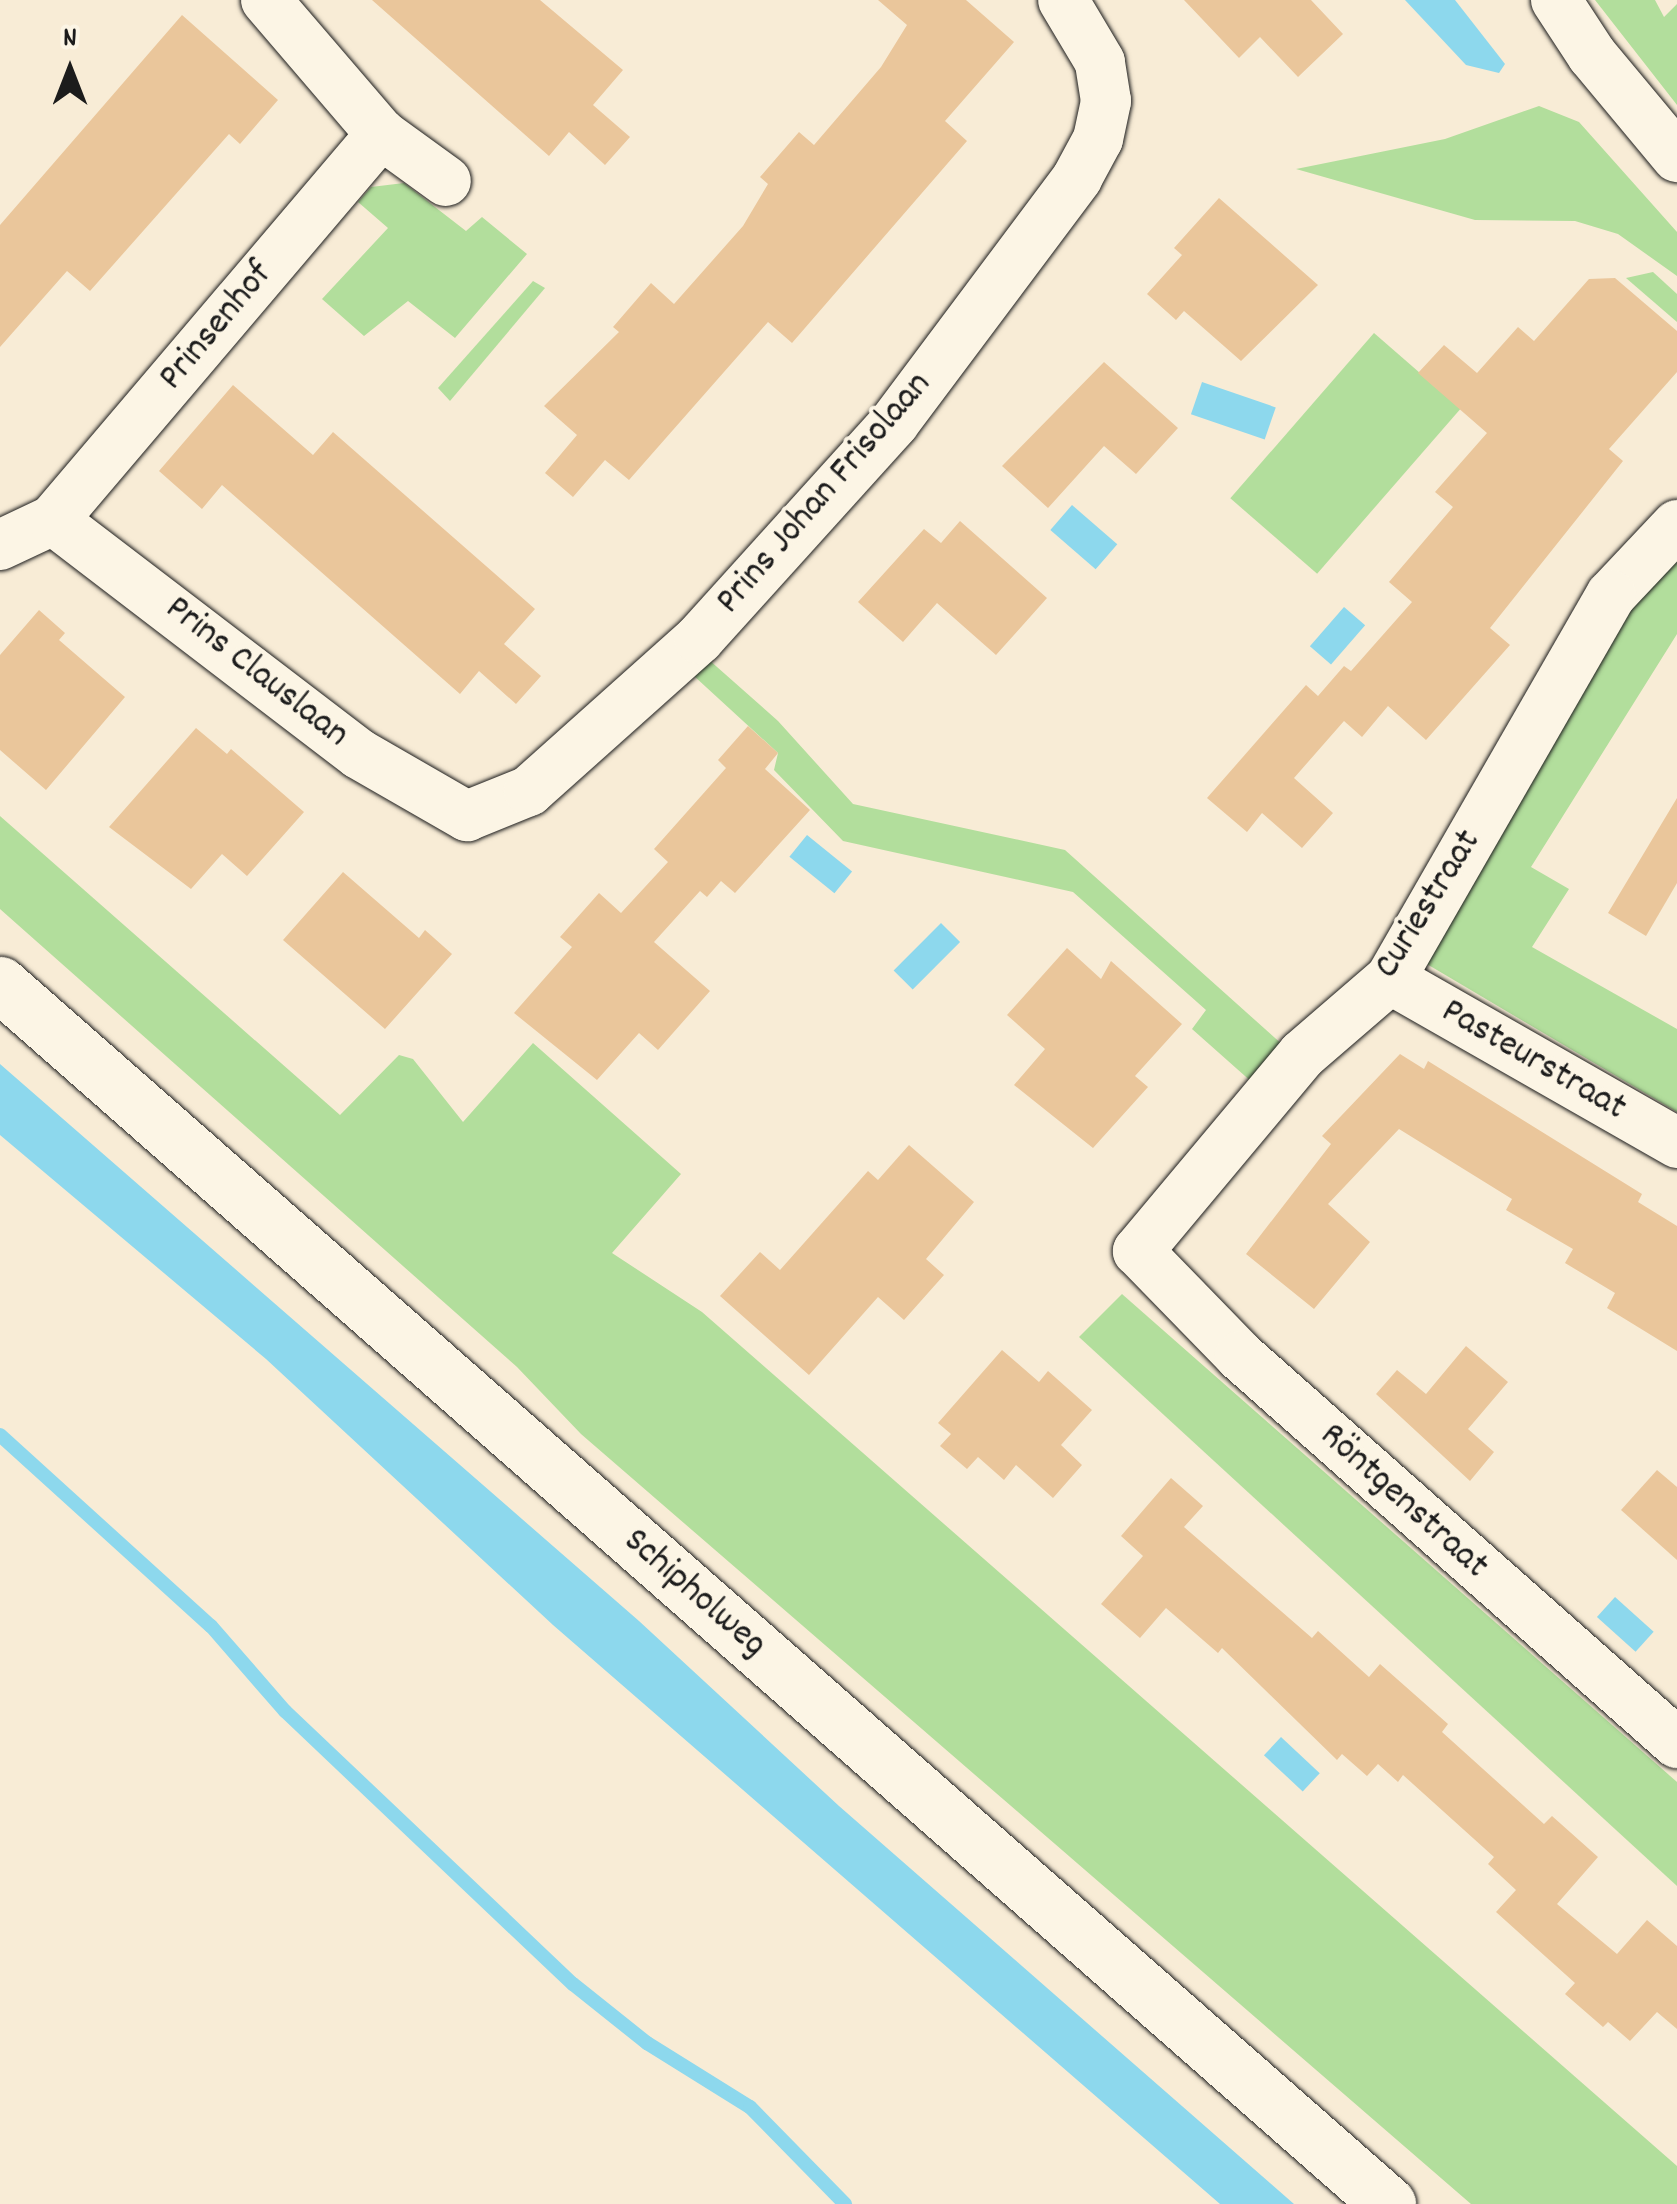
<!DOCTYPE html>
<html>
<head>
<meta charset="utf-8">
<style>
	body { margin:0 }
	#map { position:relative; width:1677px; height:2204px; overflow:hidden; background:#f8ecd6; font-family:Dekko,sans-serif }
	div>[style] { position:absolute }
	[style*='--x'] { left:calc(var(--x)*1px); top:calc(var(--y)*1px); width:calc(var(--w)*1px); rotate:calc(var(--a)*1deg) }
	.green>* { inset:0; background:#b2de9c; transform-origin:0 0 }
	.water>* { inset:0; background:#8dd8ed; transform-origin:0 0 }
	.stream>* { height:14px; margin:-7px; padding:0 7px; transform-origin:7px; border-radius:7px; background:#8dd8ed }
	.building>* { inset:0; background:#eac69b }
	.roads { filter:drop-shadow(0 0 2px #1c1c1c) drop-shadow(0 0 2px #1c1c1c) }
	.minor>* { height:50px; margin:-25px; padding:0 25px; transform-origin:25px; border-radius:25px; background:#fcf5e5 }
	.secondary>* { height:55px; margin:-27.5px; padding:0 27.5px; transform-origin:27.5px; border-radius:27.5px; background:#fcf5e5 }
	span { translate:-50% -50%; white-space:nowrap; text-align:center; line-height:1.15; -webkit-text-stroke:8px #fcf5e5; paint-order:stroke }
	.street-label { font-size:38px; color:#1c1c1c }
	.north { position:absolute; left:20px; top:20px; width:100px; height:100px; -webkit-text-stroke:8px #fcf5e5; paint-order:stroke; rotate:0deg; font-size:28px; font-weight:700; line-height:40px; text-align:center; color:#1c1c1c }
	.north::after { content:''; display:block; margin:auto; width:35px; height:45px; background:#1c1c1c; clip-path:polygon(50% 0,100% 100%,50% 72%,0 100%) }
</style>
</head>
<body>
<div id="map">
	<div class="green">
		<div style="clip-path:polygon(1595px 0,1655px 0,1664px 17px,1677px 4px,1677px 105px)"></div>
		<div style="clip-path:polygon(1539px 106px,1579px 122px,1677px 232px,1677px 276px,1618px 234px,1575px 221px,1475px 220px,1296px 169px,1445px 139px)"></div>
		<div style="clip-path:polygon(404px 183px,466px 231px,482px 217px,527px 254px,455px 338px,408px 301px,364px 336px,322px 299px,388px 228px,358px 202px,371px 187px)"></div>
		<div style="clip-path:polygon(1653px 272px,1677px 294px,1677px 322px,1626px 278px)"></div>
		<div style="clip-path:polygon(533px 281px,545px 288px,450px 401px,438px 388px)"></div>
		<div style="left:1374px;top:333px;width:115px;height:219px;rotate:41deg"></div>
		<div style="clip-path:polygon(1677px 551px,1677px 634px,1531px 867px,1569px 889px,1532px 947px,1677px 1029px,1677px 1112px,1420px 960px,1626px 615px)"></div>
		<div style="clip-path:polygon(708px 659px,778px 721px,853px 804px,1065px 850px,1284px 1046px,1254px 1084px,1192px 1029px,1206px 1010px,1073px 892px,843px 841px,774px 770px,778px 753px,694px 676px)"></div>
		<div style="clip-path:polygon(0 816px,340px 1115px,399px 1055px,413px 1059px,463px 1122px,533px 1043px,681px 1174px,612px 1253px,702px 1312px,1677px 2166px,1677px 2204px,1471px 2204px,581px 1434px,517px 1367px,0 909px)"></div>
		<div style="clip-path:polygon(1122px 1294px,1677px 1782px,1677px 1886px,1079px 1337px)"></div>
	</div>
	<div class="water">
		<div style="clip-path:polygon(1405px 0,1455px 0,1505px 64px,1499px 73px,1466px 65px)"></div>
		<div style="left:1202px;top:382px;width:78px;height:34px;rotate:19deg"></div>
		<div style="left:1072px;top:505px;width:60px;height:33px;rotate:41deg"></div>
		<div style="left:1344px;top:607px;width:28px;height:52px;rotate:41deg"></div>
		<div style="left:807px;top:835px;width:58px;height:28px;rotate:39deg"></div>
		<div style="left:941px;top:923px;width:27px;height:67px;rotate:45deg"></div>
		<div style="clip-path:polygon(0 1064px,639px 1621px,839px 1806px,1294px 2204px,1220px 2204px,553px 1625px,266px 1359px,0 1135px)"></div>
		<div style="left:1615px;top:1597px;width:52px;height:27px;rotate:42deg"></div>
		<div style="left:1281px;top:1737px;width:53px;height:25px;rotate:43deg"></div>
	</div>
	<div class="stream">
		<div style="--x:0;--y:1435;--w:285;--a:42.2"></div>
		<div style="--x:211;--y:1626;--w:113;--a:49"></div>
		<div style="--x:285;--y:1711;--w:397;--a:43.5"></div>
		<div style="--x:573;--y:1984;--w:95;--a:38.6"></div>
		<div style="--x:647;--y:2043;--w:121;--a:31.9"></div>
		<div style="--x:750;--y:2107;--w:136;--a:45.6"></div>
	</div>
	<div class="building">
		<div style="clip-path:polygon(372px 0,540px 0,623px 70px,593px 105px,630px 137px,605px 165px,569px 132px,549px 156px)"></div>
		<div style="clip-path:polygon(878px 0,966px 0,1014px 42px,945px 121px,967px 141px,792px 343px,768px 322px,629px 480px,605px 460px,573px 497px,545px 473px,577px 435px,544px 406px,619px 332px,613px 327px,651px 283px,674px 304px,743px 226px,768px 184px,760px 177px,799px 132px,814px 145px,881px 67px,907px 25px)"></div>
		<div style="clip-path:polygon(1184px 0,1311px 0,1343px 34px,1298px 77px,1260px 37px,1239px 58px)"></div>
		<div style="clip-path:polygon(182px 15px,278px 100px,240px 144px,229px 134px,90px 291px,67px 271px,0 347px,0 225px)"></div>
		<div style="clip-path:polygon(1219px 198px,1318px 285px,1241px 361px,1184px 311px,1176px 320px,1147px 294px,1182px 255px,1174px 248px)"></div>
		<div style="clip-path:polygon(1615px 278px,1677px 331px,1677px 372px,1609px 449px,1623px 461px,1490px 628px,1510px 645px,1426px 740px,1388px 706px,1362px 737px,1344px 721px,1294px 778px,1333px 813px,1302px 848px,1262px 813px,1247px 832px,1207px 798px,1306px 685px,1318px 696px,1344px 666px,1351px 671px,1412px 602px,1389px 582px,1453px 507px,1435px 492px,1487px 433px,1418px 373px,1444px 345px,1477px 373px,1518px 327px,1534px 341px,1589px 279px)"></div>
		<div style="clip-path:polygon(1104px 362px,1178px 428px,1136px 474px,1104px 446px,1048px 508px,1002px 466px)"></div>
		<div style="clip-path:polygon(233px 385px,313px 455px,333px 432px,535px 609px,504px 644px,541px 676px,516px 704px,479px 671px,460px 694px,222px 485px,202px 509px,159px 471px)"></div>
		<div style="clip-path:polygon(960px 521px,1047px 598px,996px 655px,937px 603px,903px 642px,858px 602px,924px 529px,941px 543px)"></div>
		<div style="clip-path:polygon(39px 610px,65px 633px,59px 640px,125px 697px,46px 790px,0 750px,0 655px)"></div>
		<div style="clip-path:polygon(748px 726px,778px 753px,765px 769px,810px 810px,735px 893px,721px 881px,707px 897px,700px 891px,654px 942px,710px 991px,658px 1050px,639px 1033px,597px 1080px,514px 1013px,572px 947px,560px 937px,599px 893px,621px 913px,668px 862px,654px 849px,726px 768px,718px 760px)"></div>
		<div style="clip-path:polygon(196px 728px,227px 754px,231px 749px,304px 812px,247px 876px,222px 854px,191px 889px,109px 827px)"></div>
		<div style="clip-path:polygon(1677px 798px,1677px 883px,1646px 936px,1608px 913px)"></div>
		<div style="clip-path:polygon(343px 872px,419px 938px,425px 930px,452px 954px,385px 1029px,283px 940px)"></div>
		<div style="clip-path:polygon(1067px 948px,1101px 979px,1111px 961px,1182px 1024px,1135px 1076px,1148px 1087px,1093px 1148px,1014px 1085px,1045px 1049px,1007px 1015px)"></div>
		<div style="clip-path:polygon(1400px 1054px,1424px 1069px,1428px 1061px,1642px 1194px,1638px 1202px,1677px 1226px,1677px 1351px,1607px 1308px,1615px 1293px,1565px 1263px,1573px 1249px,1506px 1210px,1512px 1199px,1399px 1129px,1328px 1204px,1370px 1242px,1314px 1309px,1246px 1254px,1331px 1144px,1322px 1136px)"></div>
		<div style="clip-path:polygon(909px 1145px,974px 1202px,926px 1259px,944px 1275px,904px 1320px,878px 1297px,809px 1375px,720px 1296px,760px 1252px,780px 1270px,868px 1171px,878px 1180px)"></div>
		<div style="clip-path:polygon(1466px 1346px,1508px 1382px,1468px 1429px,1494px 1452px,1470px 1481px,1376px 1394px,1397px 1370px,1426px 1394px)"></div>
		<div style="clip-path:polygon(1002px 1350px,1039px 1382px,1048px 1371px,1092px 1410px,1061px 1445px,1082px 1465px,1053px 1498px,1016px 1465px,1004px 1480px,978px 1457px,967px 1469px,940px 1446px,951px 1434px,938px 1423px)"></div>
		<div style="clip-path:polygon(1657px 1470px,1677px 1487px,1677px 1560px,1621px 1510px)"></div>
		<div style="clip-path:polygon(1171px 1478px,1203px 1506px,1184px 1527px,1312px 1638px,1318px 1631px,1369px 1677px,1380px 1664px,1448px 1724px,1442px 1732px,1544px 1824px,1552px 1816px,1598px 1857px,1557px 1904px,1617px 1954px,1647px 1920px,1677px 1946px,1677px 2029px,1657px 2012px,1630px 2041px,1608px 2022px,1603px 2027px,1565px 1994px,1575px 1983px,1496px 1912px,1516px 1890px,1488px 1864px,1494px 1857px,1403px 1775px,1398px 1782px,1378px 1764px,1367px 1776px,1342px 1754px,1337px 1760px,1222px 1648px,1218px 1653px,1166px 1608px,1140px 1638px,1101px 1604px,1143px 1556px,1121px 1536px)"></div>
	</div>
	<div class="roads">
		<div class="minor">
			<div style="--x:266;--y:0;--w:177;--a:49.4"></div>
			<div style="--x:381;--y:134;--w:80;--a:35.9"></div>
			<div style="--x:1556;--y:0;--w:66;--a:56.8"></div>
			<div style="--x:1592;--y:55;--w:133;--a:50.2"></div>
			<div style="--x:53;--y:520;--w:385;--a:37.4"></div>
			<div style="--x:359;--y:754;--w:125;--a:29.9"></div>
			<div style="--x:467;--y:816;--w:67;--a:-22"></div>
			<div style="--x:529;--y:791;--w:228;--a:-41.8"></div>
			<div style="--x:699;--y:639;--w:291;--a:-47.9"></div>
			<div style="--x:894;--y:423;--w:306;--a:-53.2"></div>
			<div style="--x:1077;--y:178;--w:44;--a:-61.7"></div>
			<div style="--x:1098;--y:139;--w:39;--a:-78"></div>
			<div style="--x:1106;--y:101;--w:39;--a:-99"></div>
			<div style="--x:1100;--y:62;--w:72;--a:-120.8"></div>
			<div style="--x:1677;--y:525;--w:96;--a:133.3"></div>
			<div style="--x:1611;--y:595;--w:443;--a:119.9"></div>
			<div style="--x:1390;--y:979;--w:116;--a:139.2"></div>
			<div style="--x:1302;--y:1055;--w:256;--a:129.9"></div>
			<div style="--x:1138;--y:1251;--w:146;--a:45.8"></div>
			<div style="--x:1240;--y:1356;--w:584;--a:41.53"></div>
			<div style="--x:0;--y:545;--w:59;--a:-25.3"></div>
			<div style="--x:53;--y:520;--w:507;--a:-49.64"></div>
			<div style="--x:1390;--y:979;--w:331;--a:29.7"></div>
		</div>
		<div class="secondary">
			<div style="--x:0;--y:984;--w:1848;--a:41.31"></div>
		</div>
	</div>
	<div class="street-label">
		<span style="left:217px;top:327px;rotate:-50deg">Prinsenhof</span>
		<span style="left:825px;top:494px;rotate:-49deg">Prins Johan Frisolaan</span>
		<span style="left:256px;top:673px;rotate:38deg">Prins Clauslaan</span>
		<span style="left:1429px;top:905px;rotate:-58deg">Curiestraat</span>
		<span style="left:1533px;top:1061px;rotate:30deg">Pasteurstraat</span>
		<span style="left:1403px;top:1502px;rotate:42deg">Röntgenstraat</span>
		<span style="left:694px;top:1594px;rotate:41deg">Schipholweg</span>
	</div>
	<div class="north">N</div>
</div>
</body>
</html>
